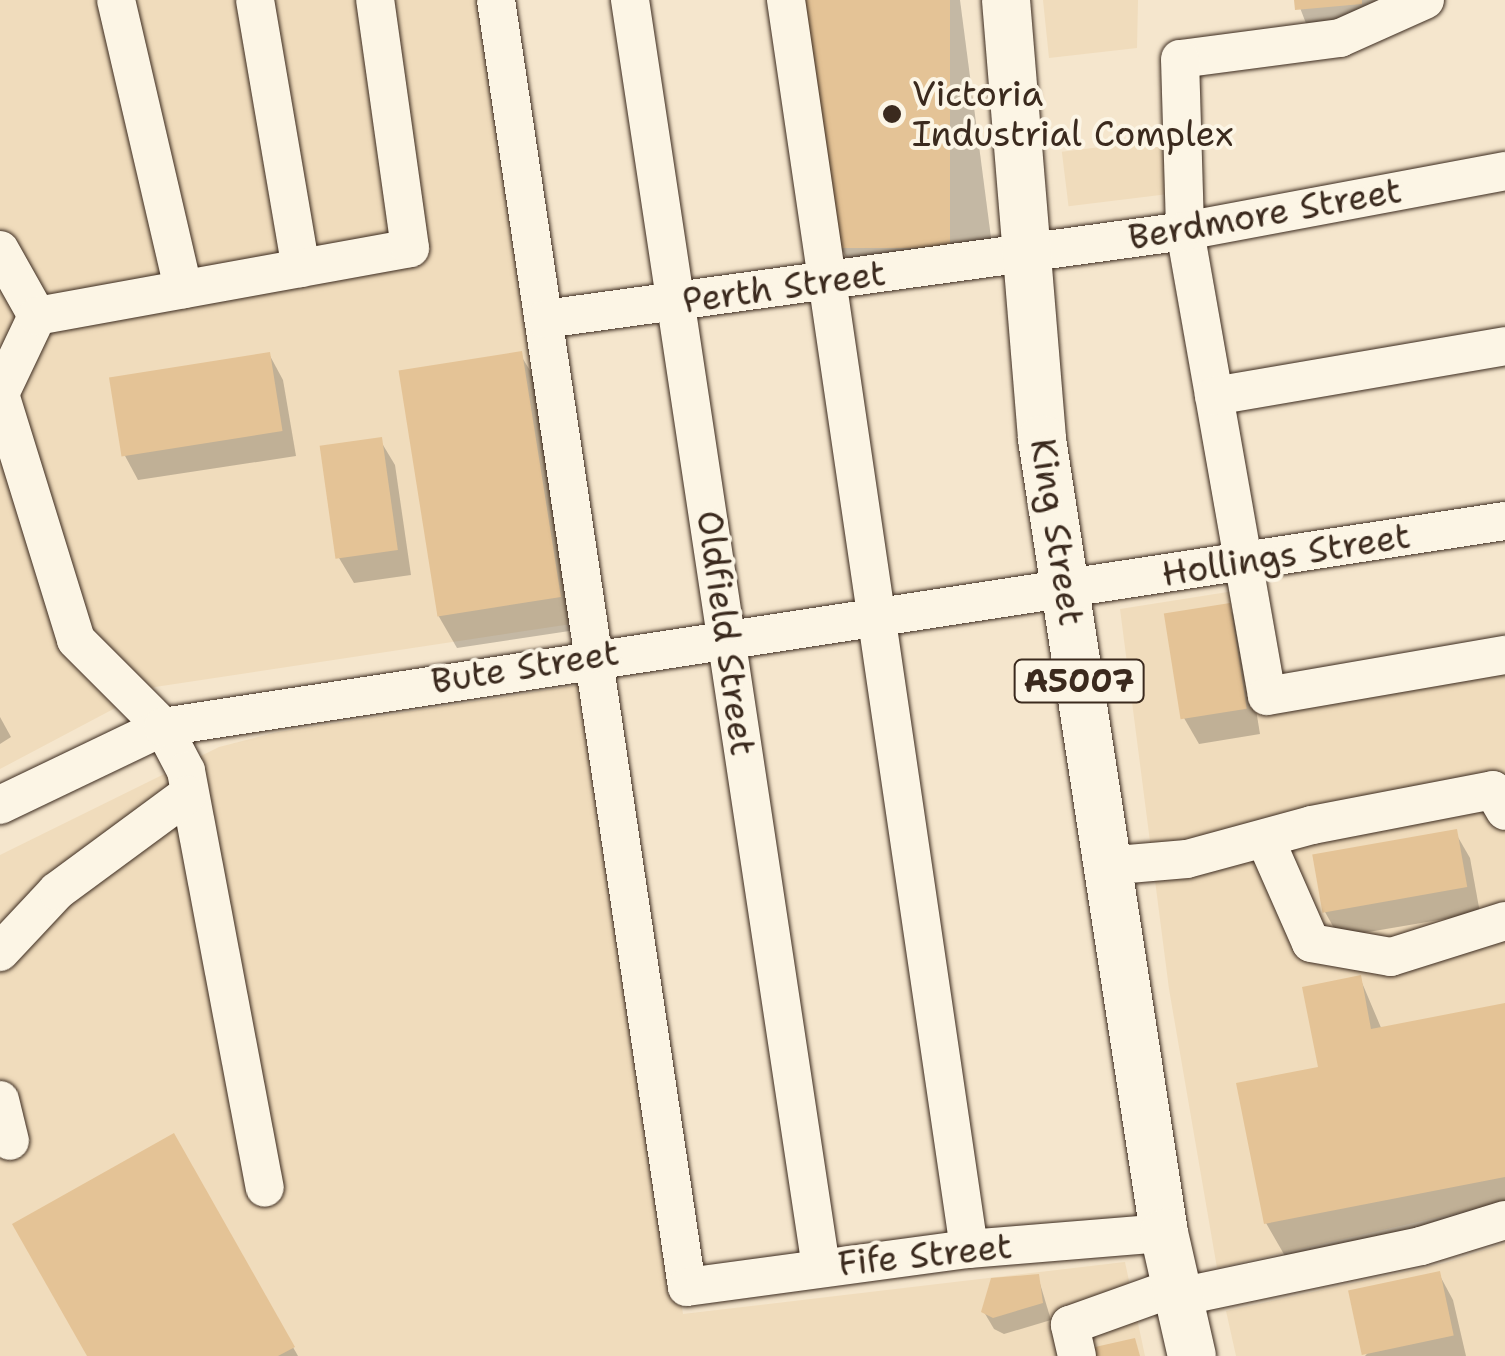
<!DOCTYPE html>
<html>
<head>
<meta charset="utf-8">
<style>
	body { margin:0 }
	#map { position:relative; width:1505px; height:1356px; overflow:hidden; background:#f5e6cd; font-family:"Shantell Sans",sans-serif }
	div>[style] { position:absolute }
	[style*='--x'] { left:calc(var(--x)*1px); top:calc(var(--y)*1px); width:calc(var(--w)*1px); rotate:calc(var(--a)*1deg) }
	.built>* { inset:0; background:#f0dcbc; transform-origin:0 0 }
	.shadow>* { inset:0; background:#0003 }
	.building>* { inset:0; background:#e4c396; transform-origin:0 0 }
	.roads { filter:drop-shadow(0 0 2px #3b2a1e) drop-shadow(0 0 2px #3b2a1e) }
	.minor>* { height:38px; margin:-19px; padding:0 19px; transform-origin:19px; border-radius:19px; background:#fcf5e5 }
	.major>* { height:48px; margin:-24px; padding:0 24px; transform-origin:24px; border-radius:24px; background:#fcf5e5 }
	.dots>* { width:28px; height:28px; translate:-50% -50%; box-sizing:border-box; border:5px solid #fcf5e5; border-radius:50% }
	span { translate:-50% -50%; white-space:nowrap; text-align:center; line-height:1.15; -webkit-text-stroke:8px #fcf5e5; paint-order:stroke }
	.shield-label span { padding:2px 8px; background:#fcf5e5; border:2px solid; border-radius:8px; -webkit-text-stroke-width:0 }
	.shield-label { font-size:32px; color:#3b2a1e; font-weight:700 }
	.poi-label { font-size:35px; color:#3b2a1e }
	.left { translate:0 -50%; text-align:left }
	.street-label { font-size:35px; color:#3b2a1e }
</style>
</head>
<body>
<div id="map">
	<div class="built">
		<div style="clip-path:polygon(0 0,483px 0,578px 623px,155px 687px,0 769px)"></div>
		<div style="clip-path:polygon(1043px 0,1138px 0,1137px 48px,1049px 58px)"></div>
		<div style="left:1174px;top:138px;width:55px;height:113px;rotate:83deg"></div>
		<div style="clip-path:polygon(1234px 591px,1254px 707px,1505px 667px,1505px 1202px,1217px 1268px,1169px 989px,1120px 609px)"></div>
		<div style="clip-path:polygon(585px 684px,683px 1314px,1125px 1262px,1145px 1356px,0 1356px,0 855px,219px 747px,278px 732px)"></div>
		<div style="clip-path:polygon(1505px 1243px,1505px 1356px,1236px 1356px,1226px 1311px,1445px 1263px)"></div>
	</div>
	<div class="shadow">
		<div style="clip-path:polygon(806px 0,960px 0,993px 253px,854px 270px,839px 245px)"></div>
		<div style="clip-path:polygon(1297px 0,1405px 0,1406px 1px,1369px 4px,1370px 20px,1307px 26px)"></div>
		<div style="clip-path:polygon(269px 354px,283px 380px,296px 456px,138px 480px,124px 454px)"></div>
		<div style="clip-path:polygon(520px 354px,540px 387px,576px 630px,457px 648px,438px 615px)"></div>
		<div style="clip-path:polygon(380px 440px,395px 465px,411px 575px,354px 583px,339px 558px)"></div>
		<div style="clip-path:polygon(1228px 606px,1243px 631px,1260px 734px,1199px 744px,1184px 718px)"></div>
		<div style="clip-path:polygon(0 717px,11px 737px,0 744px)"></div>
		<div style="clip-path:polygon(1455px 832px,1470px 858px,1480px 913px,1339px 937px,1325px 912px)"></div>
		<div style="clip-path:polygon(1360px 978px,1382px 1030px,1505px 1006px,1505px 1213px,1285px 1256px,1266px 1223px)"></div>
		<div style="clip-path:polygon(173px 1136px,298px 1356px,90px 1356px)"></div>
		<div style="clip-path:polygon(1439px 1274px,1453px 1300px,1466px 1356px,1365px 1356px)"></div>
		<div style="clip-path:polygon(1038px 1277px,1051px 1320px,1004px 1334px,994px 1329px,984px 1312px)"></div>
	</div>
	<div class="building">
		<div style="left:803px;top:0;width:147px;height:248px"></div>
		<div style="clip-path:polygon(1294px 0,1362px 0,1362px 4px,1295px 10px)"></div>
		<div style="left:522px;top:351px;width:249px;height:125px;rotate:81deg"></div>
		<div style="left:270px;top:352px;width:80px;height:163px;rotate:81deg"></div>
		<div style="left:382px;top:437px;width:114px;height:63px;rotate:82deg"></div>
		<div style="left:1230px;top:603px;width:107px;height:67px;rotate:81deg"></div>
		<div style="left:1457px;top:829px;width:59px;height:147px;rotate:80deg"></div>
		<div style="clip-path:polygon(1361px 975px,1371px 1029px,1505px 1003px,1505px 1177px,1264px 1224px,1236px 1083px,1318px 1067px,1302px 987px)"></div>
		<div style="clip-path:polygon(174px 1133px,295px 1347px,278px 1356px,87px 1356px,12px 1224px)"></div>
		<div style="left:1440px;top:1271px;width:66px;height:94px;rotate:78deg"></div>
		<div style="clip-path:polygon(1039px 1274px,1043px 1303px,993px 1318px,981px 1312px,991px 1278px)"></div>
		<div style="clip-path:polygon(1135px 1338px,1140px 1356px,1064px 1356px,1064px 1354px)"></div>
	</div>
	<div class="roads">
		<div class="minor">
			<div style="--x:116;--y:0;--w:297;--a:76.9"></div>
			<div style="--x:255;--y:0;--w:272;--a:80.3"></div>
			<div style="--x:496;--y:0;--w:1301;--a:81.56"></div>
			<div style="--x:687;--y:1287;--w:285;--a:-7.7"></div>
			<div style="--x:969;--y:1249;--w:196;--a:-4.7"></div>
			<div style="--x:630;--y:0;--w:1281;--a:81.43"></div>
			<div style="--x:786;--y:0;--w:1262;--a:81.66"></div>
			<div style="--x:1425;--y:0;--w:93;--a:155.9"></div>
			<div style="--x:1340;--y:38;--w:161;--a:172.5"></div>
			<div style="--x:1180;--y:59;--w:172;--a:88.3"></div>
			<div style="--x:1185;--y:231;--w:472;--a:80"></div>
			<div style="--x:1267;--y:696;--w:242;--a:-9.8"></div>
			<div style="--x:0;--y:250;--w:76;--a:60.7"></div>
			<div style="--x:37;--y:316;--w:86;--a:115.4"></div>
			<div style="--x:37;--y:316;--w:379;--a:-10.3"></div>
			<div style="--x:410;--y:248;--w:250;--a:-98"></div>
			<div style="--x:545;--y:319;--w:646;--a:-7.83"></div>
			<div style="--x:1185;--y:231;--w:326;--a:-10.6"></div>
			<div style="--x:0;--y:394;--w:257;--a:72.8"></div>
			<div style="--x:76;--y:640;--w:123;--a:45"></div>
			<div style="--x:163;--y:727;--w:50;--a:62.4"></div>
			<div style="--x:186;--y:771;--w:424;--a:79.3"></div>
			<div style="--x:1214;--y:396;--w:295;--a:-9.7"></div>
			<div style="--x:0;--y:805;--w:181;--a:-25.6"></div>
			<div style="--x:163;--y:727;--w:1358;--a:-8.73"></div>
			<div style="--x:1266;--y:841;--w:111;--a:66.2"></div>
			<div style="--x:1311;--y:943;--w:81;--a:9.9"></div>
			<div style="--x:1391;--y:957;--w:120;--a:-17.5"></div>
			<div style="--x:1105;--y:866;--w:82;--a:-4.9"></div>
			<div style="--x:1187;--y:859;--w:130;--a:-15.2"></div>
			<div style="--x:1312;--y:825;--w:184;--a:-10.9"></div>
			<div style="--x:1493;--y:790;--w:24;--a:60"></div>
			<div style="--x:0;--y:952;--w:83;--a:-46.9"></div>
			<div style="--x:57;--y:891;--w:162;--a:-36.4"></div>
			<div style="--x:0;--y:1100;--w:42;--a:76.3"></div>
			<div style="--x:1179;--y:1297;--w:247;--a:-11.9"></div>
			<div style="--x:1421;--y:1246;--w:88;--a:-17.2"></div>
			<div style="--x:1077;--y:1356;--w:32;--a:-103"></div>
			<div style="--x:1070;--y:1325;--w:113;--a:-19.7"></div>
		</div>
		<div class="major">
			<div style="--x:1006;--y:0;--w:440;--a:85.3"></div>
			<div style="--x:1042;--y:439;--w:803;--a:81.26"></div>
			<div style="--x:1164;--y:1233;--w:126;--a:77.2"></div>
		</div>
	</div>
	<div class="dots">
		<div style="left:892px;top:114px;background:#3b2a1e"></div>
	</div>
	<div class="shield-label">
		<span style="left:1079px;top:681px">A5007</span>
	</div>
	<div class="poi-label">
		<span class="left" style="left:912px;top:114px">Victoria<br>Industrial Complex</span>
	</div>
	<div class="street-label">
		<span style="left:1265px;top:214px;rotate:-10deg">Berdmore Street</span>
		<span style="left:784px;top:287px;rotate:-8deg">Perth Street</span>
		<span style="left:1057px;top:532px;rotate:81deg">King Street</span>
		<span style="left:1286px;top:555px;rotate:-9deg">Hollings Street</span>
		<span style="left:726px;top:633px;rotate:82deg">Oldfield Street</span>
		<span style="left:525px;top:667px;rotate:-9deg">Bute Street</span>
		<span style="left:925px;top:1255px;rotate:-6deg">Fife Street</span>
	</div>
</div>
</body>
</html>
